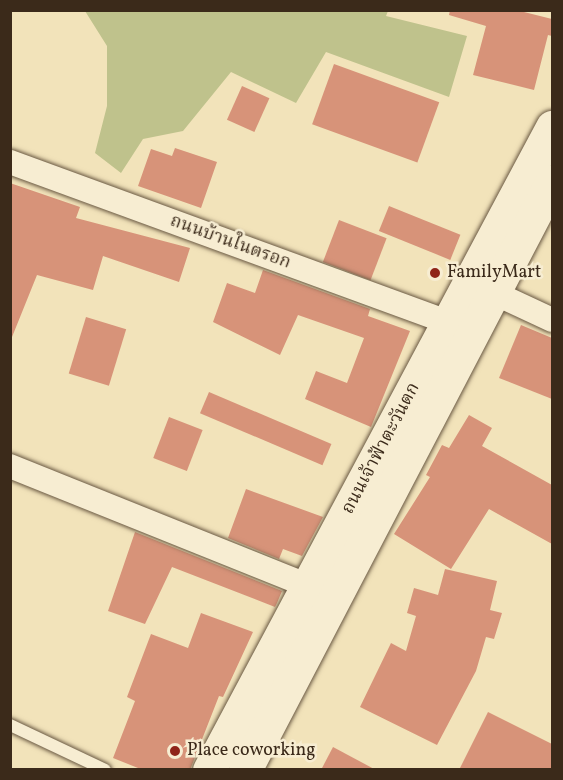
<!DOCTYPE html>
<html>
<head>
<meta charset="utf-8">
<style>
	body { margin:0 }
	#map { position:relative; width:563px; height:780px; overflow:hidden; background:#f2e3ba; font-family:Vollkorn,"Noto Serif Thai",serif }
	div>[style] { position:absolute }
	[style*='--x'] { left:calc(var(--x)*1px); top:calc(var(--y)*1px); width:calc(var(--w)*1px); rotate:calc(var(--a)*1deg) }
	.green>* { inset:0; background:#bfc28c }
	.building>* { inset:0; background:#d79379; transform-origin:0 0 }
	.roads { filter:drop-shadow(0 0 2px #695842) drop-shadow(0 0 2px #695842) }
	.service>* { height:12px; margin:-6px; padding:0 6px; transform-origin:6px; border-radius:6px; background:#f7edd2 }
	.minor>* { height:24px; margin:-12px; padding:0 12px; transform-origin:12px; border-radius:12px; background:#f7edd2 }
	.secondary>* { height:33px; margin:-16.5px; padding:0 16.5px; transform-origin:16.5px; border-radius:16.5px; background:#f7edd2 }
	.dots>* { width:16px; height:16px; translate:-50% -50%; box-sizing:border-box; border:3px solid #f7edd2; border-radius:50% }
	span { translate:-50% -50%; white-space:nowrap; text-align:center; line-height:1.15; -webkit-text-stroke:5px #f7edd2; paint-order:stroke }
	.street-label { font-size:18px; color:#3b2a1a }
	.poi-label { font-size:18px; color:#3b2a1a }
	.left { translate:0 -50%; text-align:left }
	.frame { position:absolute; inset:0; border:12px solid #3b2a1a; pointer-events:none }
</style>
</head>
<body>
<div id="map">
	<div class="green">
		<div style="clip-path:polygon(85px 11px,388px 11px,386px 16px,467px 36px,449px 97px,326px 52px,296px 103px,231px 72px,183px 131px,143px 139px,121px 173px,95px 153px,107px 106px,107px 46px)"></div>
	</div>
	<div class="building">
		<div style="clip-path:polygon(450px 10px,516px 10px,552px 19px,552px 36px,548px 35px,534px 90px,473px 75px,486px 26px,449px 15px)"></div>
		<div style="left:334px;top:64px;width:112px;height:64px;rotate:20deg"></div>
		<div style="left:242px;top:86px;width:30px;height:37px;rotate:24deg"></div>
		<div style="clip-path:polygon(175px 148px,217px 162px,201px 208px,138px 186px,151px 149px,172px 156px)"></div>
		<div style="clip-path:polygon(10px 183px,80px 207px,76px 218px,190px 248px,179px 282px,103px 256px,93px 290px,37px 275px,10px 342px)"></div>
		<div style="left:389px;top:206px;width:77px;height:27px;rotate:22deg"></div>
		<div style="left:339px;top:220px;width:51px;height:45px;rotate:21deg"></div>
		<div style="clip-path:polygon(263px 270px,370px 309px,368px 316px,410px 331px,371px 427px,305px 399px,316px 371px,347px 383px,364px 338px,298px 315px,280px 355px,213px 322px,227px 283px,255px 293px)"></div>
		<div style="left:86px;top:317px;width:42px;height:59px;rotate:17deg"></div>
		<div style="clip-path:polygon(521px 325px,552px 338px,552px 399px,499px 378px)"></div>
		<div style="left:209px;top:392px;width:133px;height:23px;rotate:23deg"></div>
		<div style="clip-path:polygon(469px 415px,492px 428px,482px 446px,552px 485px,552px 544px,489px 509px,451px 569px,394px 534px,430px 477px,426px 475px,442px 445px,449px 448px)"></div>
		<div style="left:169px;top:417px;width:36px;height:44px;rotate:21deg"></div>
		<div style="clip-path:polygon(246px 489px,323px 517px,302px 556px,283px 549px,279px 559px,228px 538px)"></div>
		<div style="clip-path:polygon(135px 532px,282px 591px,277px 603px,275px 607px,172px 567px,145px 624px,108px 611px)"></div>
		<div style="clip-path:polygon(445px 569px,497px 581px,490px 610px,502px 613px,494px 639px,486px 637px,476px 671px,437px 745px,360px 707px,391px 643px,406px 651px,416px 616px,407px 613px,414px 588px,438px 595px)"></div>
		<div style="clip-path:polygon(201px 613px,253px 632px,223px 697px,219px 696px,190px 770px,143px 770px,113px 758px,135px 701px,127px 697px,151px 634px,188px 648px)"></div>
		<div style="clip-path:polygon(488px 712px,552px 744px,552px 770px,459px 770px)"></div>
		<div style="clip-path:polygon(333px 747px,376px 770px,321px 770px)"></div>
	</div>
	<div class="roads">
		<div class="service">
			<div style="--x:10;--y:725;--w:105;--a:25.3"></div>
		</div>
		<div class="minor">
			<div style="--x:10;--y:162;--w:469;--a:20.1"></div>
			<div style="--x:492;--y:292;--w:66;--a:25"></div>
			<div style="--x:10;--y:466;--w:321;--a:21.9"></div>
		</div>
		<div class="secondary">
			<div style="--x:209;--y:770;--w:729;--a:-61.92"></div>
			<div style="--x:245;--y:770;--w:664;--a:-62.47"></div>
		</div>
	</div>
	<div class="dots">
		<div style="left:435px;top:273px;background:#8f2418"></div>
		<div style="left:175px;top:751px;background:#8f2418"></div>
	</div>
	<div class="street-label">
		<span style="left:230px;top:243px;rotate:20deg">ถนนบ้านในตรอก</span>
		<span style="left:382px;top:449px;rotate:-62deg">ถนนเจ้าฟ้าตะวันตก</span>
	</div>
	<div class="poi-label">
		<span class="left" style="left:447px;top:273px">FamilyMart</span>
		<span class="left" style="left:187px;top:751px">Place coworking</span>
	</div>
	<div class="frame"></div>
</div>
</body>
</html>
